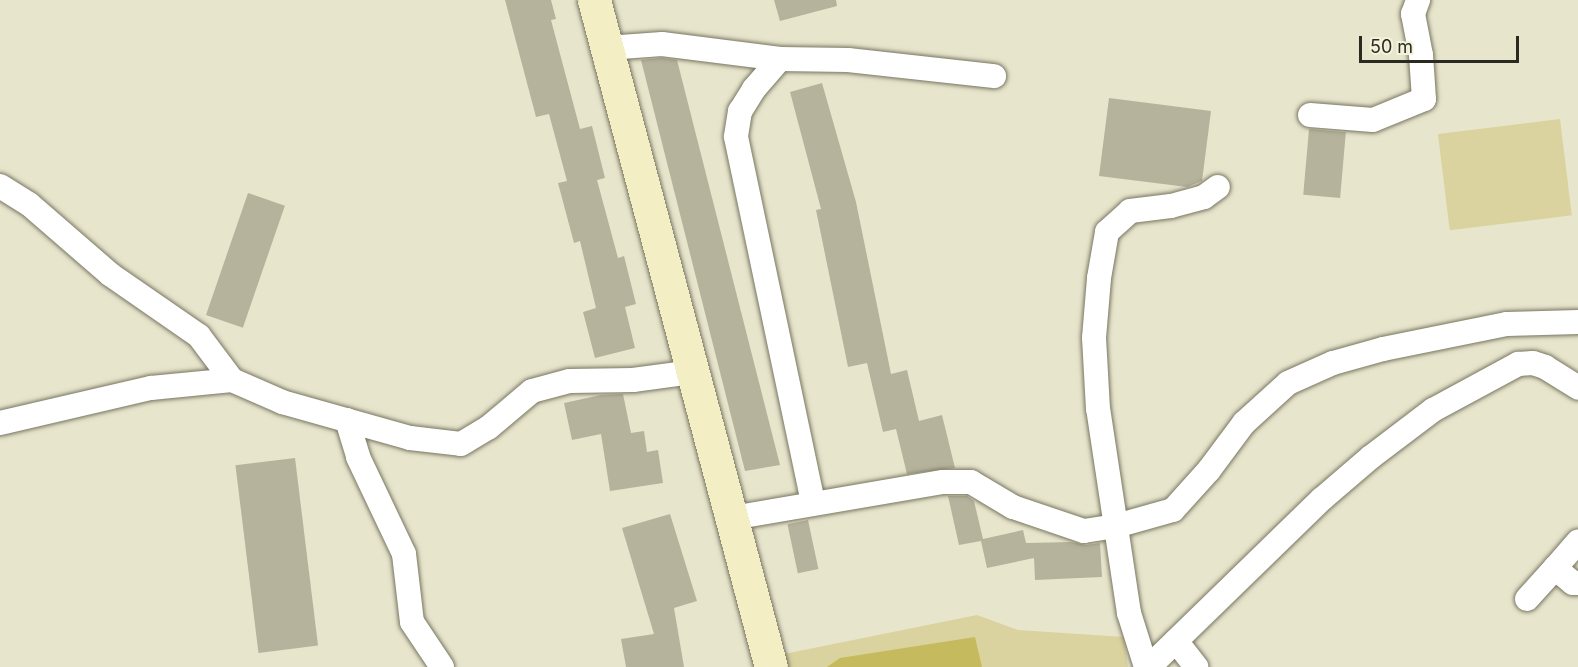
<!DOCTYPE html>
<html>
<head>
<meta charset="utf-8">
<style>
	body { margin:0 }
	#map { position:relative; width:1578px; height:667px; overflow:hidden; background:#e8e5cd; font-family:Inter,sans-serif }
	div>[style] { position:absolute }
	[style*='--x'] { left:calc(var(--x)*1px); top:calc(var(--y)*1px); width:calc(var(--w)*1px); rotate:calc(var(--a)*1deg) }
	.green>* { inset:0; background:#dad39f; transform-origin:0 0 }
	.water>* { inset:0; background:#c6ba5e }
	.building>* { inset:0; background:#b5b39c; transform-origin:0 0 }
	.roads { filter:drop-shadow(0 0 2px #787661) drop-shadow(0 0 2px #787661) }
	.street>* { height:24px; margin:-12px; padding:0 12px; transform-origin:12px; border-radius:12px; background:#fff }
	.secondary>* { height:33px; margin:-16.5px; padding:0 16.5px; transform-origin:16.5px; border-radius:16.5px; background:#f3eec4 }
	span { translate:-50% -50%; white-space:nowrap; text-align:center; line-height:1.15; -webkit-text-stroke:6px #f5f2db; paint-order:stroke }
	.scale { position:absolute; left:1359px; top:36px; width:160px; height:27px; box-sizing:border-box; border:3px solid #2b2a21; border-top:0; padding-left:8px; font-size:18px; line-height:21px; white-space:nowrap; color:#2b2a21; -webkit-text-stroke:4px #f5f2db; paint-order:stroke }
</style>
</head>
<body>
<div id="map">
	<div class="green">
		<div style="left:1560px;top:119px;width:97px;height:123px;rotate:83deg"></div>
		<div style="clip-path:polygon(977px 615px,1018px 630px,1124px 637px,1128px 667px,776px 667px,784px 654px)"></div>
	</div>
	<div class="water">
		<div style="clip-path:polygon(975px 637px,982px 667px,827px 667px,840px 658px)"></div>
	</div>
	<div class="building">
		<div style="clip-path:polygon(505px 0,551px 0,556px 19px,551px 20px,580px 129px,592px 126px,605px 178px,597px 180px,618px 258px,624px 256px,636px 304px,625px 307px,635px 348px,595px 358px,583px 312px,596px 308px,580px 241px,574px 243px,558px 183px,567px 181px,549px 114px,536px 117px)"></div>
		<div style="clip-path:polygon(774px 0,836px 0,837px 6px,780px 21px)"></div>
		<div style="clip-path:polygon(662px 58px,677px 60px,780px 465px,745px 471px,641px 60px)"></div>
		<div style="clip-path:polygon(822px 83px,856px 202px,891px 374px,907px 370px,919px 421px,942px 415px,955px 468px,907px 474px,896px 429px,883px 432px,867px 363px,848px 367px,816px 210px,821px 209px,790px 92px)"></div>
		<div style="clip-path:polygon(1109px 98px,1211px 111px,1202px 181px,1187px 187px,1099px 176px)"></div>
		<div style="left:1309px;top:129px;width:37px;height:66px;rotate:5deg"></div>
		<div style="left:248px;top:193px;width:39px;height:129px;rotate:19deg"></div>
		<div style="clip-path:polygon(623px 394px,631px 433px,644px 431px,647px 452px,658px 450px,663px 483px,610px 491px,601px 434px,572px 440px,564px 403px,601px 395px)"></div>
		<div style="left:295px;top:458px;width:189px;height:60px;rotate:83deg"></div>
		<div style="clip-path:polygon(948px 496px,967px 496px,974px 501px,983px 539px,1023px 530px,1026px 543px,1071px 542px,1086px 545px,1100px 543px,1102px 577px,1035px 580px,1034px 558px,987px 568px,981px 541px,959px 545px)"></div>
		<div style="clip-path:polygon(670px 514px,697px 601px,674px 608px,684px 667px,626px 667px,621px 639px,654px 634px,622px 528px)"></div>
		<div style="left:808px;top:520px;width:50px;height:21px;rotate:78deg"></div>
	</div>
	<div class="roads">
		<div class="street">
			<div style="--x:607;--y:48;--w:55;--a:-4.2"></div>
			<div style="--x:662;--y:44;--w:119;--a:7.2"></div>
			<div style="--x:780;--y:59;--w:68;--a:0.8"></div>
			<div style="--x:848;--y:60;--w:147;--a:6.3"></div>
			<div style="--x:780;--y:59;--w:40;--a:131"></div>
			<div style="--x:754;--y:89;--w:26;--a:122"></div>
			<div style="--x:740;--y:111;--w:26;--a:99"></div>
			<div style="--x:736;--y:137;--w:373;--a:78.1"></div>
			<div style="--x:1310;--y:115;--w:63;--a:4.5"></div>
			<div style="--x:1373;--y:120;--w:55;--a:-22.4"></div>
			<div style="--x:1424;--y:99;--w:44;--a:-93.9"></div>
			<div style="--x:1421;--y:55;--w:42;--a:-101"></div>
			<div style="--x:1413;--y:14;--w:15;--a:-70"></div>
			<div style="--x:0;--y:186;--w:34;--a:32"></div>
			<div style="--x:29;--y:204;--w:108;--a:40.9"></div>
			<div style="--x:111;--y:275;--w:107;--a:34.7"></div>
			<div style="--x:199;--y:336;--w:55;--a:53.1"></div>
			<div style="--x:347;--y:420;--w:39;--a:73"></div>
			<div style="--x:358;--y:457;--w:107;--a:64.6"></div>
			<div style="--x:404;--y:554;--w:68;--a:83.3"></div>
			<div style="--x:412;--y:622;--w:54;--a:56.3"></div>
			<div style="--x:0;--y:423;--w:155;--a:-13.1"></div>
			<div style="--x:151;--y:388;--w:81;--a:-5.6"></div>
			<div style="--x:232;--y:380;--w:55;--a:23.7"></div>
			<div style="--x:282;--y:402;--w:133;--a:15.7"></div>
			<div style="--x:410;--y:438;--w:51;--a:6.7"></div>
			<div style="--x:461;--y:444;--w:31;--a:-31"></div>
			<div style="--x:488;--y:428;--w:57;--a:-40.1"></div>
			<div style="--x:532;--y:391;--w:39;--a:-15"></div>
			<div style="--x:570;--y:381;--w:63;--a:-0.9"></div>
			<div style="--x:633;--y:380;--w:61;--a:-7.6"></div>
			<div style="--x:732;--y:518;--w:214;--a:-9.7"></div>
			<div style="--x:943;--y:482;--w:28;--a:0"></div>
			<div style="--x:971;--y:482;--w:49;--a:30.8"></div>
			<div style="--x:1013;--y:507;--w:75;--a:18.7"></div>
			<div style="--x:1084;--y:531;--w:32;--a:-9"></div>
			<div style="--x:1116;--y:526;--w:59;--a:-15.7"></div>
			<div style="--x:1173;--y:510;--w:54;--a:-48"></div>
			<div style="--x:1209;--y:470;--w:59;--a:-53.3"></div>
			<div style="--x:1244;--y:423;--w:59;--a:-42.3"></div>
			<div style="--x:1288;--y:383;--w:49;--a:-24"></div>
			<div style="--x:1333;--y:363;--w:52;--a:-15.6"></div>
			<div style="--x:1383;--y:349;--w:126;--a:-11.4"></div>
			<div style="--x:1507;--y:324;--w:71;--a:-1.6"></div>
			<div style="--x:1555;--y:568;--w:35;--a:-49"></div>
			<div style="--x:1527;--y:599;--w:42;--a:-47.9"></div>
			<div style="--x:1555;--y:568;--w:23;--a:40"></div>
			<div style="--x:1573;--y:583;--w:5;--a:0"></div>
			<div style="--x:1176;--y:641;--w:33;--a:52"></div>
			<div style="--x:1146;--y:667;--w:57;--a:-107.5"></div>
			<div style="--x:1129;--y:613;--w:206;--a:-98.6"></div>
			<div style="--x:1098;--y:409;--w:71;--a:-93.2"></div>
			<div style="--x:1094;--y:338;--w:60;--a:-85.2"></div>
			<div style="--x:1099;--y:278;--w:47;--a:-80.1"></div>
			<div style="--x:1107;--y:232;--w:31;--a:-42"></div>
			<div style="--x:1130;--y:211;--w:41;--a:-7"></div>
			<div style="--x:1171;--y:206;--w:34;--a:-15"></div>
			<div style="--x:1204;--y:197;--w:17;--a:-36"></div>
			<div style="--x:1149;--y:667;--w:241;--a:-44.2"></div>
			<div style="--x:1322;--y:499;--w:65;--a:-40.6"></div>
			<div style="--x:1371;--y:457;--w:78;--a:-37.2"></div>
			<div style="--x:1433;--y:410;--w:97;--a:-28.4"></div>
			<div style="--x:1518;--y:364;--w:15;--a:-4"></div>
			<div style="--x:1533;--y:363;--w:13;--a:18"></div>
			<div style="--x:1545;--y:367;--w:39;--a:32"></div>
		</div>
		<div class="secondary">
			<div style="--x:594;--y:0;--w:690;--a:75.14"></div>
		</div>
	</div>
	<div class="scale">50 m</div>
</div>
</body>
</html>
